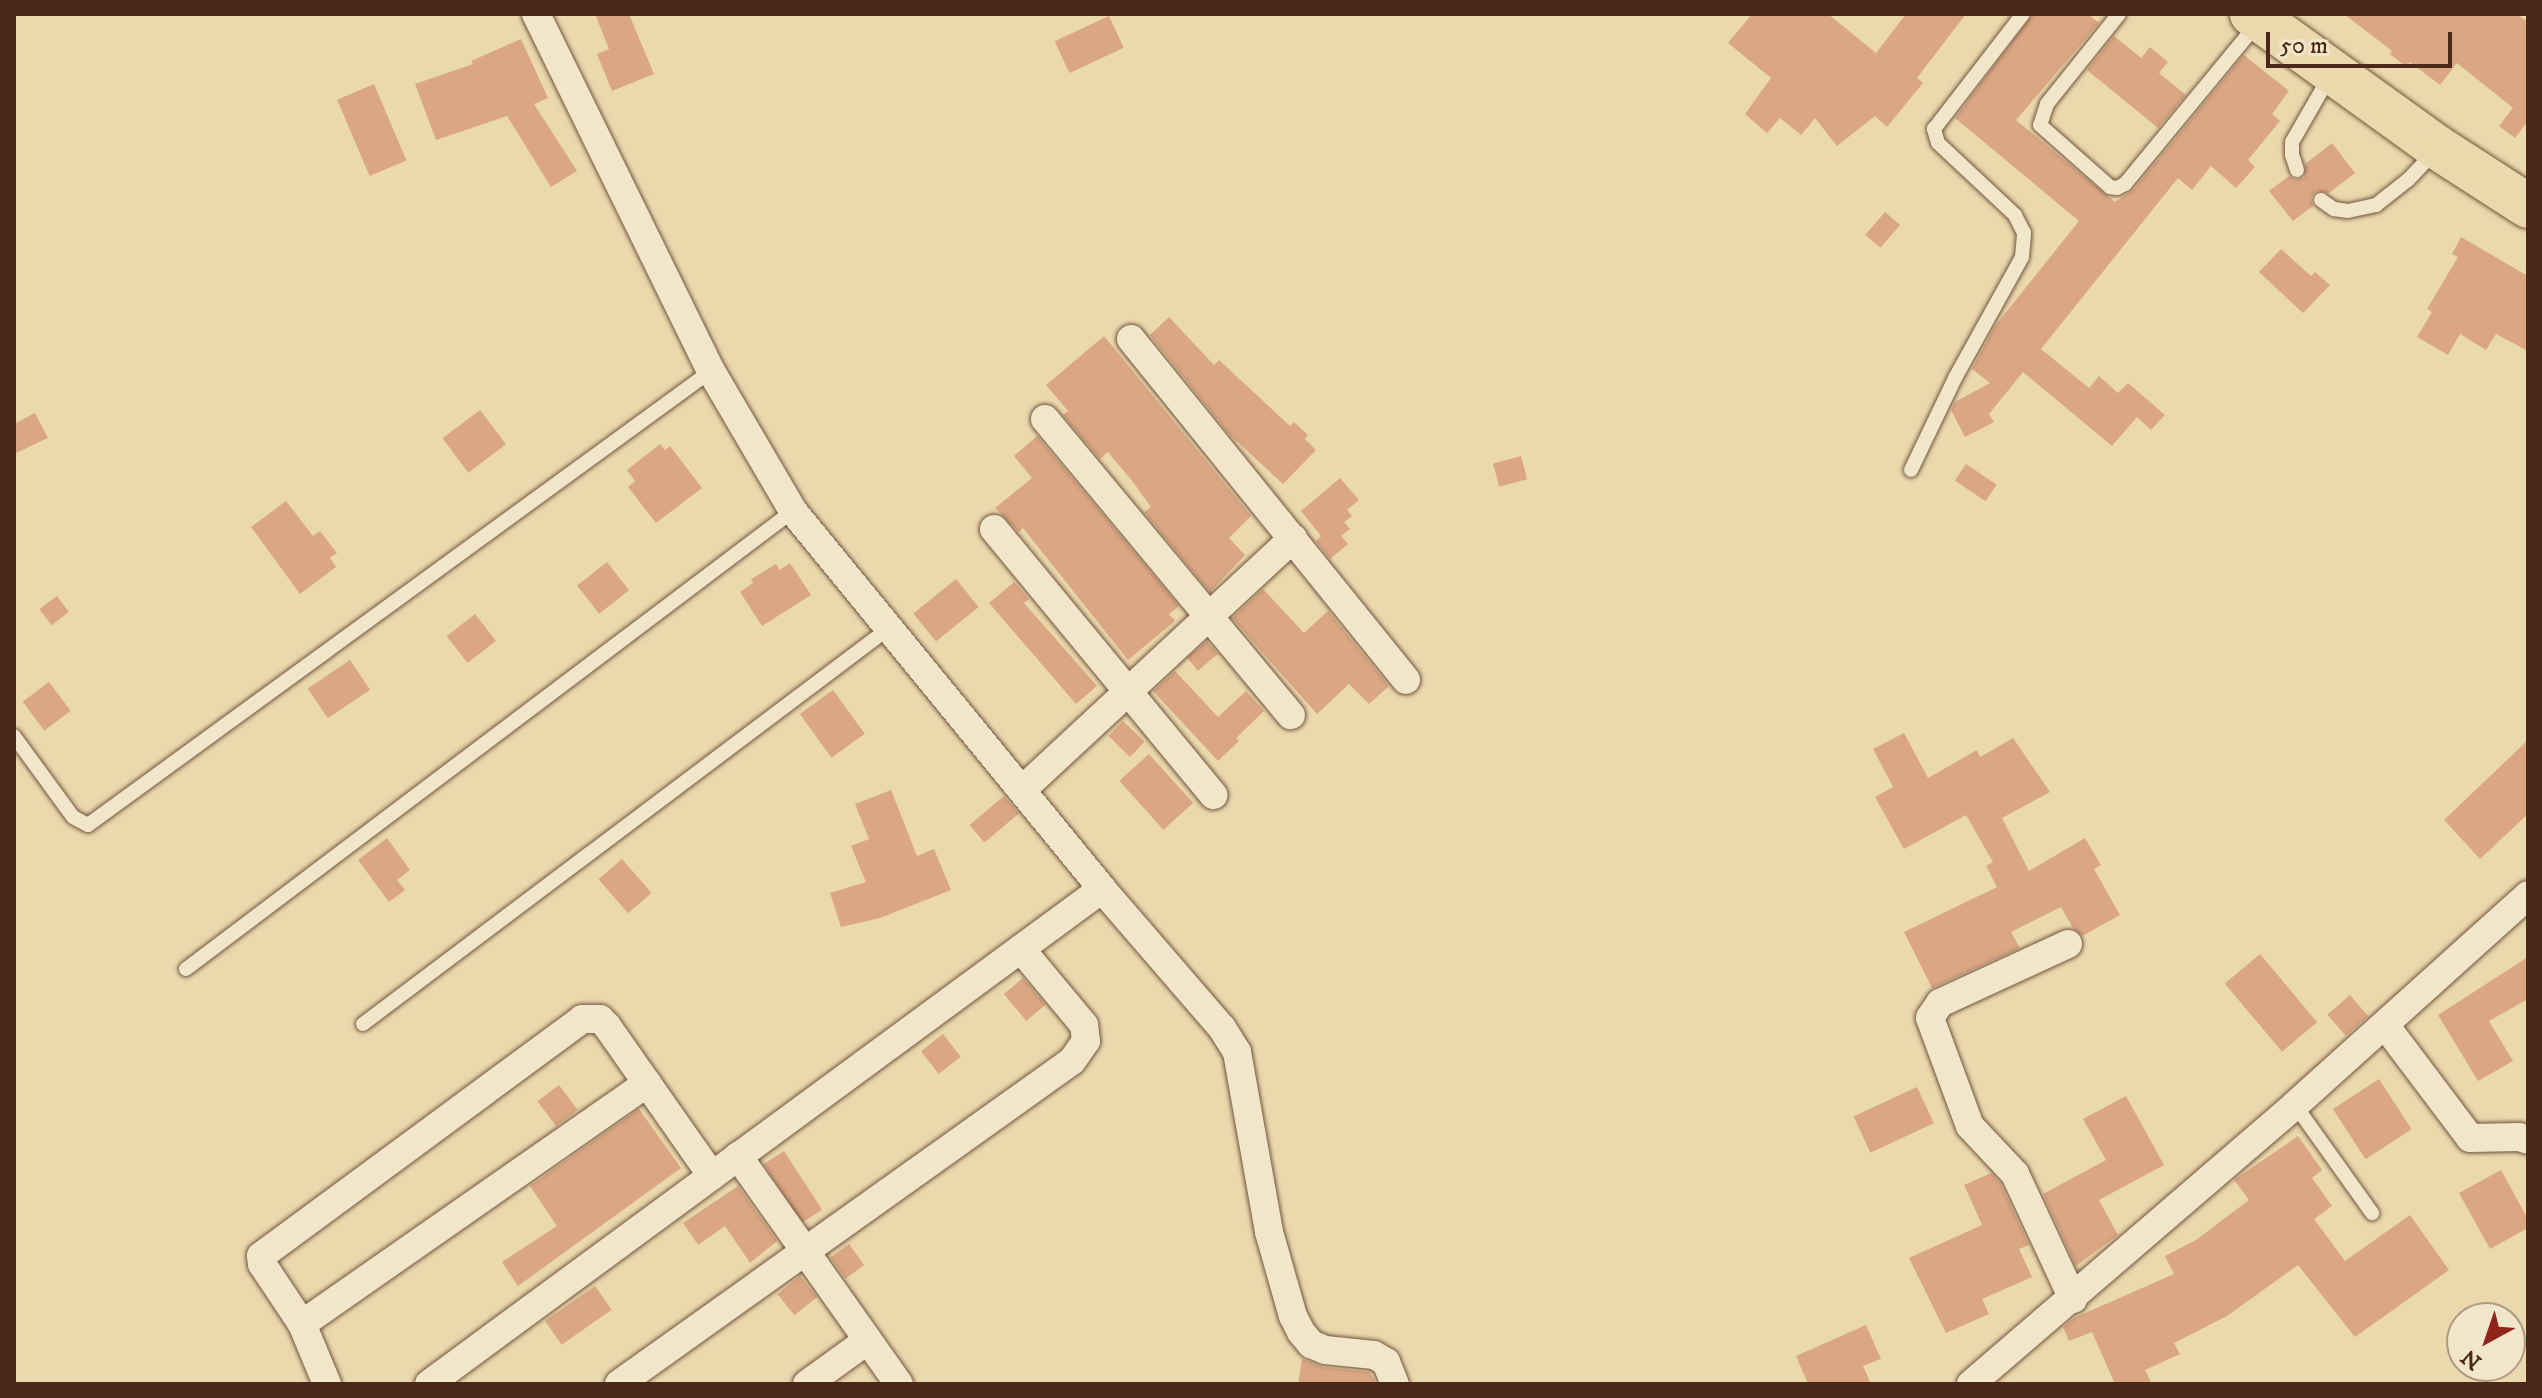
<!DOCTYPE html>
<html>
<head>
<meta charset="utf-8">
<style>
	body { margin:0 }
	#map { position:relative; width:2542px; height:1398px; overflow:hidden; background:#ebd9ae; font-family:"IM FELL DW Pica",serif }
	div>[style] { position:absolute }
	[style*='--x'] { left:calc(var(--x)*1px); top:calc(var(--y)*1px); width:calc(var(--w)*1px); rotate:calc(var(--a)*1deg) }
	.building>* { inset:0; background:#dba684; transform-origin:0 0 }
	.roads { filter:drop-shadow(0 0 2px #73553e) drop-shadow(0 0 2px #73553e) }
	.service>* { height:14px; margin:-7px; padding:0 7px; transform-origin:7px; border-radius:7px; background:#f2e6ca }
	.minor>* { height:28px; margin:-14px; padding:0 14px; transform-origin:14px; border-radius:14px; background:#f2e6ca }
	.trunk>* { height:44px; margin:-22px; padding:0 22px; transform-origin:22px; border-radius:22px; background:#ebd9ae }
	span { translate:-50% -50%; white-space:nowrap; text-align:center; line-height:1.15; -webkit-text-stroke:7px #f2e6ca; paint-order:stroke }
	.frame { position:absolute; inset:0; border:16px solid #4b2918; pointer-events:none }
	.north { position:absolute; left:2446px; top:1302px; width:80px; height:80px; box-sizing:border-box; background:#f2e6ca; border:2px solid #af9a83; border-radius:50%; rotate:220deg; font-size:22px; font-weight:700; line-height:32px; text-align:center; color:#4b2918 }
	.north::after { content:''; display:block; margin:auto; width:28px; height:36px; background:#8f2418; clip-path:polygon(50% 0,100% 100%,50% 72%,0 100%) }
	.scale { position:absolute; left:2266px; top:32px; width:186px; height:36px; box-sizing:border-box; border:4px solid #4b2918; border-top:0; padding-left:10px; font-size:24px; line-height:28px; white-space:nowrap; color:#4b2918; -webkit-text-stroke:6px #f2e6ca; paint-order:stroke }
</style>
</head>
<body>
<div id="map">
	<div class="building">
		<div style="clip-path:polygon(595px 14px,629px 14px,654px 74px,612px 91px,597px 54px,609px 49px)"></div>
		<div style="clip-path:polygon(1752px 14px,1828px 14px,1876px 53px,1906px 14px,1966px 14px,1917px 78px,1923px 83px,1887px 127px,1875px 116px,1837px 146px,1815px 118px,1801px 135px,1780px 118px,1767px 133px,1745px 114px,1771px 78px,1728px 43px)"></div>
		<div style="clip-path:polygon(2033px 14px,2088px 14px,2099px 23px,2016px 120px,2115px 202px,2133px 190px,2244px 55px,2289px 91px,2272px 114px,2280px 121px,2248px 160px,2255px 167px,2236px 188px,2211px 166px,2192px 190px,2178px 178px,2041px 349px,2089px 388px,2099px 376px,2118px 393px,2128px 383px,2165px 415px,2151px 430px,2137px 417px,2112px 446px,2023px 372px,1989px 414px,1994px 422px,1965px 437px,1951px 410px,1955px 402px,1990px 383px,1972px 369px,1995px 326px,2079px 221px,1955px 118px)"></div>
		<div style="clip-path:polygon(2344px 14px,2517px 14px,2528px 22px,2528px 121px,2515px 138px,2499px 126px,2513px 108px,2457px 63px,2440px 85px,2410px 62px,2406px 67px,2390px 54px,2392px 51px)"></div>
		<div style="left:1109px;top:16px;width:35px;height:60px;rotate:65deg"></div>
		<div style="clip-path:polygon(2114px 36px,2141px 58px,2150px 47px,2168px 62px,2159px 73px,2186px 95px,2158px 128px,2087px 70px)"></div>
		<div style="clip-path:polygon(521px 39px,548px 98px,534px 104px,577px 171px,551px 187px,507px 116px,436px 140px,415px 84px,473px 64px,471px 61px)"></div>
		<div style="left:374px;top:84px;width:83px;height:40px;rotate:67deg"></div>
		<div style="clip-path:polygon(2332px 143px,2355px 173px,2329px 193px,2316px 191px,2311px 198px,2313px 206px,2293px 221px,2269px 191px,2289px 176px,2296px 180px,2304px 177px,2305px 164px)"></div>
		<div style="left:1885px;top:212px;width:20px;height:30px;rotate:41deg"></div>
		<div style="clip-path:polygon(2461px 237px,2528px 276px,2528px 351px,2496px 334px,2486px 350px,2460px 334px,2448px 355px,2417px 337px,2432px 312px,2427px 309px,2458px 257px,2452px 254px)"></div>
		<div style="clip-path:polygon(2281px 249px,2311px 276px,2315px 272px,2330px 285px,2303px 313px,2259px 272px)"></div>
		<div style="clip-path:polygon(1169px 317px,1214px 365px,1219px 360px,1290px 426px,1294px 422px,1308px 435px,1305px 439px,1316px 450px,1283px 484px,1229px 434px,1150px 335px)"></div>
		<div style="clip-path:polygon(1104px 336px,1251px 516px,1229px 538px,1245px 555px,1210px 592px,1144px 512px,1151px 507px,1133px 482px,1108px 452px,1100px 459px,1063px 415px,1068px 411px,1046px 385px)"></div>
		<div style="left:480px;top:410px;width:43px;height:47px;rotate:53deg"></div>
		<div style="clip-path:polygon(35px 413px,48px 438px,14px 454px,14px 424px)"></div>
		<div style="clip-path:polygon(1037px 436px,1179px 606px,1169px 614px,1175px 621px,1128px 660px,1023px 528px,1019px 532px,995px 508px,1032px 478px,1014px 456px)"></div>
		<div style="clip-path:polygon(660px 444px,665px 450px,670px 446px,702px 488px,656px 523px,628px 487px,635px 481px,627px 470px)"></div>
		<div style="left:1521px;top:456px;width:24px;height:29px;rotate:75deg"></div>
		<div style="left:1966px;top:464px;width:37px;height:20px;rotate:34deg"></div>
		<div style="clip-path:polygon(1340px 478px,1359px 500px,1347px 510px,1352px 516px,1344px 522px,1350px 529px,1341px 536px,1348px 544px,1330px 559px,1316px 541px,1321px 536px,1301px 511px)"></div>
		<div style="clip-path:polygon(286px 501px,313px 536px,320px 531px,337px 553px,330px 558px,336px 567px,300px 594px,251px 527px)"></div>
		<div style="left:607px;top:562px;width:36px;height:38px;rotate:52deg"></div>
		<div style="clip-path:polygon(790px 563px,811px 595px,762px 626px,740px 592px,753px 583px,751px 579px,776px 564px,780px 570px)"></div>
		<div style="left:956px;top:579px;width:36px;height:55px;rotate:51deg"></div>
		<div style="clip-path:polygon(1014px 582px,1029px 599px,1024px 603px,1097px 686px,1076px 704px,989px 603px)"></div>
		<div style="clip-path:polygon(1263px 589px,1304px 633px,1328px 611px,1389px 686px,1369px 704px,1349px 684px,1317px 714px,1232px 618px)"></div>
		<div style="left:57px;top:596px;width:20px;height:22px;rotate:53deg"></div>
		<div style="left:475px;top:614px;width:34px;height:36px;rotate:52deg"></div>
		<div style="left:1207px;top:641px;width:17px;height:26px;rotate:50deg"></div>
		<div style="left:350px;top:660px;width:36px;height:51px;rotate:56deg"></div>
		<div style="clip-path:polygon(1175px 671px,1218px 717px,1246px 691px,1264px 711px,1236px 738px,1239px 741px,1218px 761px,1153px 691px)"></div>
		<div style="left:49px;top:682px;width:36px;height:33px;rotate:53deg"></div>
		<div style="left:833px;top:690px;width:54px;height:41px;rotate:54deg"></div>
		<div style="left:1123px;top:721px;width:30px;height:21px;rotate:44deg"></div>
		<div style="clip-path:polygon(1904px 733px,1928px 778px,1977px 750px,1980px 757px,2013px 738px,2050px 792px,2002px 818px,2029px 871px,2085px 838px,2101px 865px,2094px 869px,2120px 915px,2082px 936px,2073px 928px,2061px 907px,2011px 932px,2020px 948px,1932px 988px,1904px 932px,1997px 887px,1986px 866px,1993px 862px,1966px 815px,1904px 849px,1875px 797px,1893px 787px,1873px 749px)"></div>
		<div style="clip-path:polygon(2528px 740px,2528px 814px,2480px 859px,2444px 820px)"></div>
		<div style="left:1149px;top:754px;width:66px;height:40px;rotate:48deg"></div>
		<div style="clip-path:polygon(891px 790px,917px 856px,934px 849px,951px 890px,880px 918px,841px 927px,830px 893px,866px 882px,851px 846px,869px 839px,855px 804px)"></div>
		<div style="left:1004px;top:796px;width:23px;height:45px;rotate:50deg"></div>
		<div style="clip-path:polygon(387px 838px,410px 870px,397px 880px,405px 890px,389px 902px,358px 860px)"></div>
		<div style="left:622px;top:859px;width:45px;height:31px;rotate:49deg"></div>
		<div style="left:2260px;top:954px;width:89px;height:46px;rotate:50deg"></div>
		<div style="clip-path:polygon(2528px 957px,2528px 999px,2489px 1021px,2513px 1061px,2478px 1081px,2438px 1015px)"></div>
		<div style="left:1023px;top:978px;width:35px;height:25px;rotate:50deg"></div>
		<div style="left:2350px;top:995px;width:28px;height:30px;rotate:49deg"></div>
		<div style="left:943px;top:1034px;width:29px;height:28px;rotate:52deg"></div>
		<div style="left:2379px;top:1079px;width:60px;height:55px;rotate:57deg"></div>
		<div style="left:559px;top:1085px;width:31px;height:27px;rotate:53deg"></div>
		<div style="left:1917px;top:1087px;width:40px;height:70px;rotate:65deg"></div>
		<div style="clip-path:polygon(2126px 1096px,2164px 1165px,2099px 1200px,2118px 1235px,2076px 1266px,2043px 1194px,2106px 1160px,2083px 1119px)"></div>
		<div style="clip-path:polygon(639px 1109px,681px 1168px,518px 1286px,502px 1262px,557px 1226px,530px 1186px)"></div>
		<div style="clip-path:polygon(2298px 1136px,2322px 1170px,2312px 1178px,2332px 1206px,2314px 1219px,2345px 1261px,2410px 1215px,2449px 1270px,2355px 1337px,2298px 1265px,2227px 1316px,2174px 1343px,2180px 1354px,2145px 1370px,2152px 1384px,2115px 1384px,2092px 1332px,2069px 1341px,2063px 1327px,2074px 1318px,2174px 1274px,2165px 1256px,2196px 1240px,2249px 1200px,2234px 1180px)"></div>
		<div style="left:784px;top:1151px;width:70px;height:24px;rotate:57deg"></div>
		<div style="clip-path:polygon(2501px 1170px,2528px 1219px,2528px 1228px,2490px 1249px,2459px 1193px)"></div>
		<div style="clip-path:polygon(1991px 1173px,2001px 1184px,2029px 1245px,2019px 1249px,2032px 1277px,1982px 1299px,1989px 1314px,1946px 1333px,1909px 1258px,1982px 1225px,1964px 1185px)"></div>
		<div style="clip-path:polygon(738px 1186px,777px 1241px,750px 1263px,725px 1226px,698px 1245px,683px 1223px)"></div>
		<div style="left:849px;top:1244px;width:26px;height:23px;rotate:54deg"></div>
		<div style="left:800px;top:1276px;width:27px;height:29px;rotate:51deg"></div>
		<div style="left:595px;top:1286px;width:29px;height:61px;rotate:55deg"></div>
		<div style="clip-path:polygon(1866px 1325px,1881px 1359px,1863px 1366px,1871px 1384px,1808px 1384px,1796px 1356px)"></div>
		<div style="clip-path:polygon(1302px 1359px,1323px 1367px,1369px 1372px,1377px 1384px,1298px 1384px)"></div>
	</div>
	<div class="roads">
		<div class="service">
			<div style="--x:2119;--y:14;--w:115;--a:128.7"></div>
			<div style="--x:2047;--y:104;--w:22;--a:108"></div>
			<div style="--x:2040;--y:125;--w:94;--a:41.5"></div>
			<div style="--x:2110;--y:187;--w:7;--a:8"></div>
			<div style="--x:2117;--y:188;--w:9;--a:-27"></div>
			<div style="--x:2125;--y:184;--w:207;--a:-50.5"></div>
			<div style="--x:2297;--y:170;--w:16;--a:-108"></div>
			<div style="--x:2292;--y:155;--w:13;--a:-90"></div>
			<div style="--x:2292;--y:142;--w:76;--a:-60.1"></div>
			<div style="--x:2321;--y:200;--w:16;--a:35"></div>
			<div style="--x:2334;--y:209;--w:14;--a:8"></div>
			<div style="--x:2348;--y:211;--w:29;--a:-12"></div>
			<div style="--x:2376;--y:205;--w:42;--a:-38.2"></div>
			<div style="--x:2409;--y:179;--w:38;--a:-47"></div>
			<div style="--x:1911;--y:470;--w:102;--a:-64.4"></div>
			<div style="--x:1955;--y:378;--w:138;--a:-61"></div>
			<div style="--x:2022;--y:257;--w:24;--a:-85"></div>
			<div style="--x:2024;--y:233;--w:20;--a:-117"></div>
			<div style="--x:2015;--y:215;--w:105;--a:-136.9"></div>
			<div style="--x:1938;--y:143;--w:15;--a:-106"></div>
			<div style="--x:1934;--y:129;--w:145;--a:-52.3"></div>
			<div style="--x:14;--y:736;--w:100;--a:53.9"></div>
			<div style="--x:73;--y:817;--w:17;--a:28"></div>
			<div style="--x:88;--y:825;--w:771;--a:-36.08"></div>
			<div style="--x:186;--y:969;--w:760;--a:-37.04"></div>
			<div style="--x:363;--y:1024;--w:658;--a:-36.97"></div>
			<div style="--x:2295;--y:1105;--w:133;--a:54.5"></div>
		</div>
		<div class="minor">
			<div style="--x:536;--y:14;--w:398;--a:63.9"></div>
			<div style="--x:711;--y:371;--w:162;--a:59.6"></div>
			<div style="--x:793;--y:511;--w:488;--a:50.7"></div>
			<div style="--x:1102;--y:889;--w:184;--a:49.2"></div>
			<div style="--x:1222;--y:1028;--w:28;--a:58"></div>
			<div style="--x:1237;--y:1052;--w:183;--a:79.9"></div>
			<div style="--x:1269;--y:1232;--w:87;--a:74.1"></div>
			<div style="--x:1293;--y:1316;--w:18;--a:63"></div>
			<div style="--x:1301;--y:1332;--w:16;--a:50"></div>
			<div style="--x:1311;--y:1344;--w:15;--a:23"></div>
			<div style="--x:1325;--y:1350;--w:49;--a:5.8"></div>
			<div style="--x:1374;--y:1355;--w:14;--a:30"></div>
			<div style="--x:1386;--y:1362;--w:24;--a:68"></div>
			<div style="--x:1131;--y:339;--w:438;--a:51.1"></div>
			<div style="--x:1045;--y:419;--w:385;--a:50.3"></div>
			<div style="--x:994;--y:529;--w:345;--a:50.5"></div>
			<div style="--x:1022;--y:790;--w:370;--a:-42.9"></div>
			<div style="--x:2068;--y:944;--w:141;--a:155.3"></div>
			<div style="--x:1940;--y:1003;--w:18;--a:124"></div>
			<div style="--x:1930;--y:1018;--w:115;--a:69.7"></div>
			<div style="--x:1970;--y:1126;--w:66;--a:46.8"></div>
			<div style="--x:2015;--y:1174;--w:138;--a:65.1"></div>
			<div style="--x:2385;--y:1025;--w:141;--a:53"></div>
			<div style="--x:2470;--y:1138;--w:49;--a:-1.2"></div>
			<div style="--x:2519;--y:1137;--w:9;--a:18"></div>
			<div style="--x:738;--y:1156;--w:279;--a:54.8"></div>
			<div style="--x:302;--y:1324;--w:421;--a:-34.9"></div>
			<div style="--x:327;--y:1384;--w:65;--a:-112.6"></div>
			<div style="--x:302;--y:1324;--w:72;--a:-123.7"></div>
			<div style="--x:262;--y:1264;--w:8;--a:-97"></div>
			<div style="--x:261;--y:1256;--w:399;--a:-36.4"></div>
			<div style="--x:582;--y:1019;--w:18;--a:0"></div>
			<div style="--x:600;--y:1019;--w:10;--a:45"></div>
			<div style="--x:607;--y:1026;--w:183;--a:55"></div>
			<div style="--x:429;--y:1384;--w:835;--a:-36.33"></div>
			<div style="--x:619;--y:1384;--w:556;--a:-35.49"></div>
			<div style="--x:1072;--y:1061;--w:24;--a:-55"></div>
			<div style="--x:1086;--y:1041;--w:16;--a:-97"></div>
			<div style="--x:1084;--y:1025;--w:99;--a:-129.7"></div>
			<div style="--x:807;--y:1384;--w:75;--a:-35.8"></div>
			<div style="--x:1971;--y:1384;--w:428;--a:-40.7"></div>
			<div style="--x:2295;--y:1105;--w:314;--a:-42"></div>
		</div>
		<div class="trunk">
			<div style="--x:2252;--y:14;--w:229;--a:35.8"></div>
			<div style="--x:2438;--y:148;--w:107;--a:32.8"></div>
		</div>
	</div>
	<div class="frame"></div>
	<div class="north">N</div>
	<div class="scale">50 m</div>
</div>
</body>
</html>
